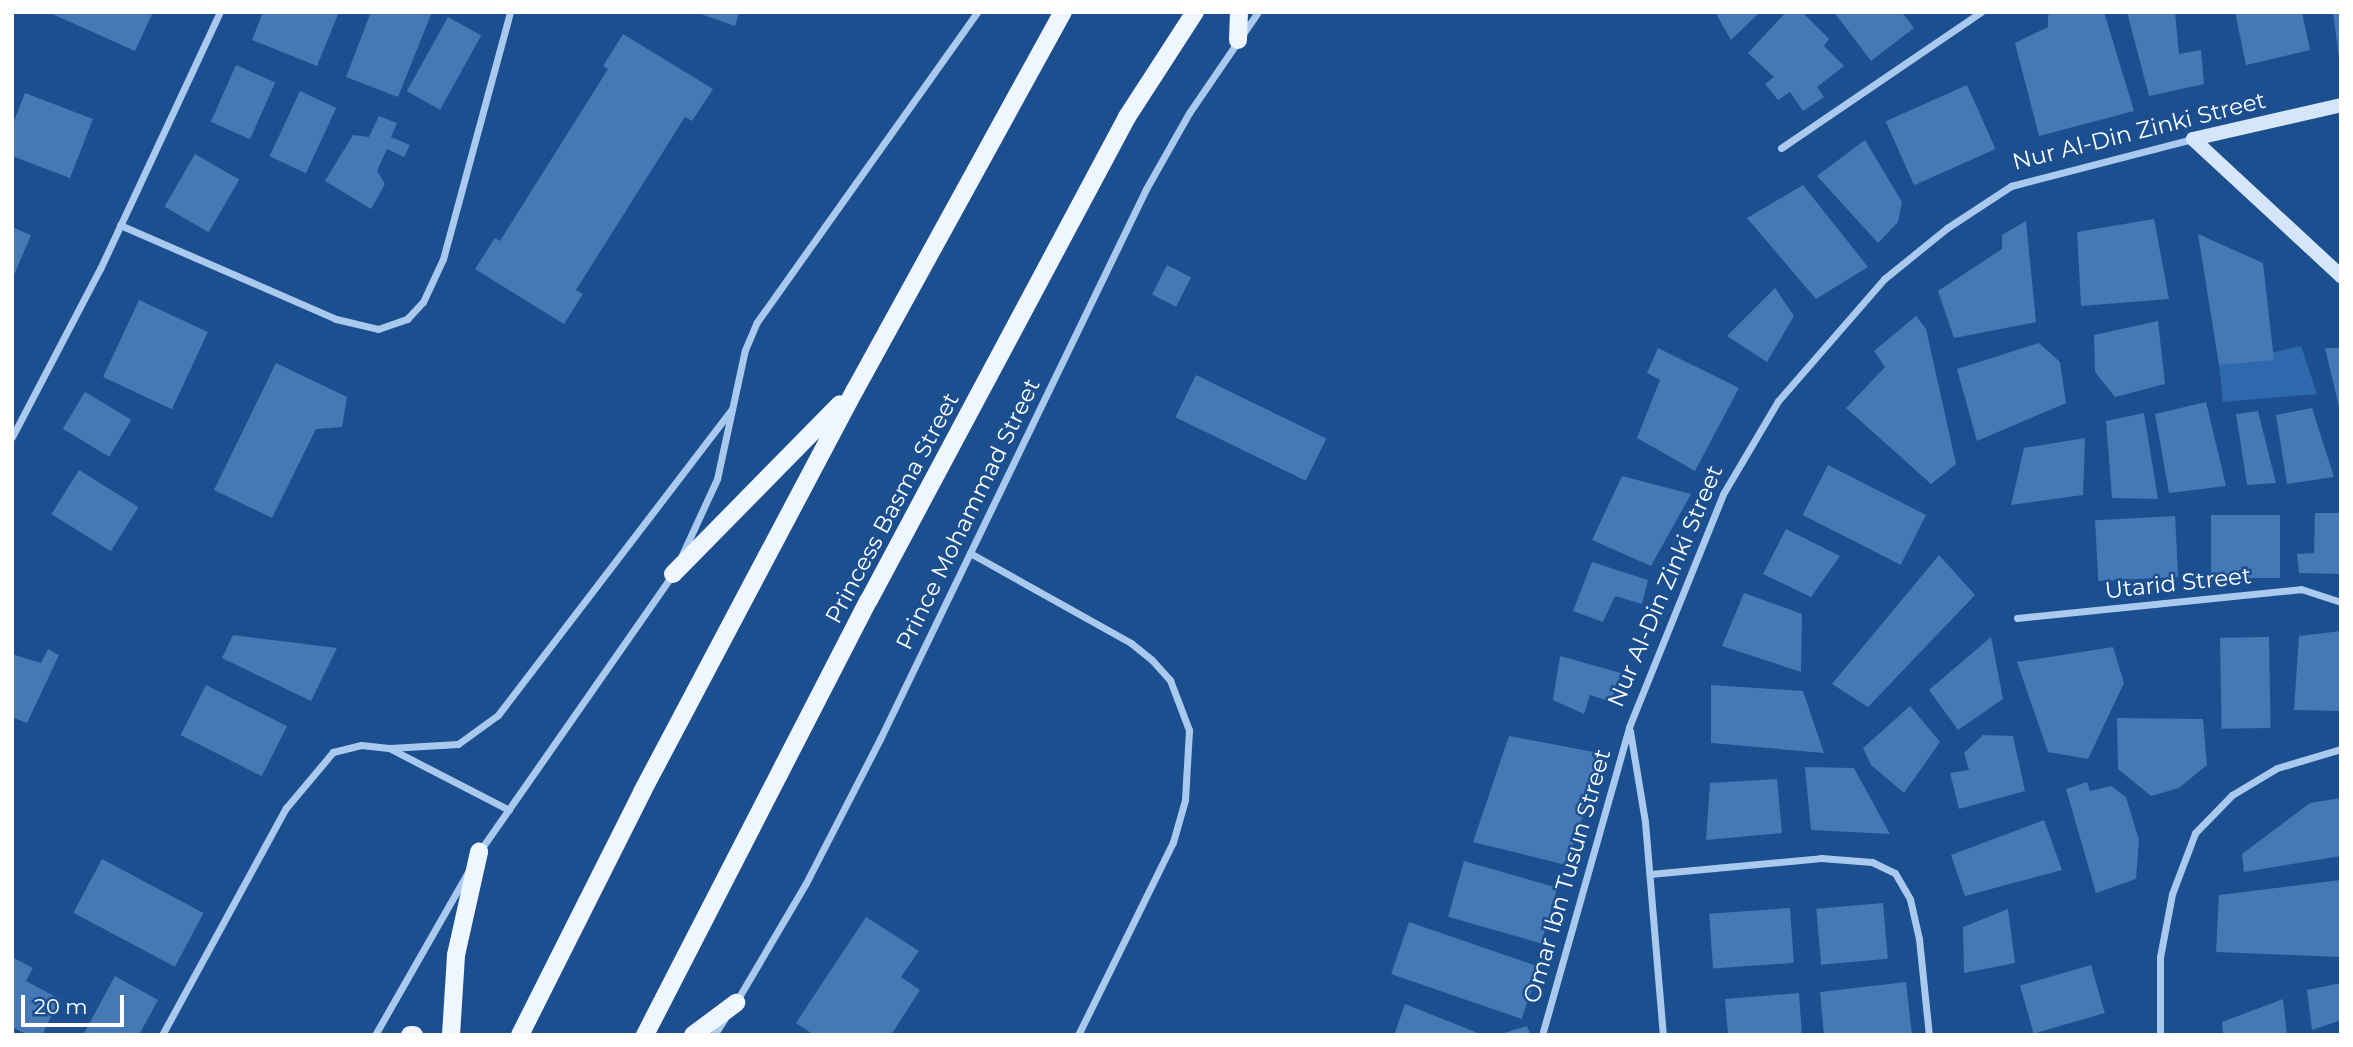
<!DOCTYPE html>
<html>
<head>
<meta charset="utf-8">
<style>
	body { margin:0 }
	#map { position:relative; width:2353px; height:1047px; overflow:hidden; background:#1b4f8f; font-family:Montserrat,sans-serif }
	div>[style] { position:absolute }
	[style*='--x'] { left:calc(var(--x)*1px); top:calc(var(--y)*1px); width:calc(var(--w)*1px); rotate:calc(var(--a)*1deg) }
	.green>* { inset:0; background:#2e69ad }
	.building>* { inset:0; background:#4478b7; transform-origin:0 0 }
	.street>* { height:7px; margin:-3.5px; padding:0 3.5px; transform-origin:3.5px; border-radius:3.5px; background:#a9c9ee }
	.secondary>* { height:14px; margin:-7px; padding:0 7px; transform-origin:7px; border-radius:7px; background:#d6e6fa }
	.primary>* { height:18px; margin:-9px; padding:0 9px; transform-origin:9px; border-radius:9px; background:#f0f6ff }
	span { translate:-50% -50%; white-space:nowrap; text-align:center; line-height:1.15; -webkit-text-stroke:5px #1b4f8f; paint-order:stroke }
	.street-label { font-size:23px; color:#fff }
	.frame { position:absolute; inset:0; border:14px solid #fff; pointer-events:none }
	.scale { position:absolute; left:21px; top:995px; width:103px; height:32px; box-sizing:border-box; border:4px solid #fff; border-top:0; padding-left:9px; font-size:21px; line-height:24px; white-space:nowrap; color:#fff; -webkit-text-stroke:5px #1b4f8f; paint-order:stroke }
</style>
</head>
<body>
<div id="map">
	<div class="green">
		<div style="clip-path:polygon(2301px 346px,2317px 394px,2223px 402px,2219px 365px)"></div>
	</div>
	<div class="building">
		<div style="clip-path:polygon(48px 12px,153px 12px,135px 51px)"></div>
		<div style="clip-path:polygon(263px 12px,339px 12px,317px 66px,252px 40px)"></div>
		<div style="clip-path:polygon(371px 12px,432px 12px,398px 97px,346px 77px)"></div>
		<div style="clip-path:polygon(695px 12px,739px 12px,735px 26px)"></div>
		<div style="clip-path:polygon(1715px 12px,1760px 12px,1731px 40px)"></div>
		<div style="clip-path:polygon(1786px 12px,1802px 12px,1829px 39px,1824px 46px,1844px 66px,1817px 87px,1824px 97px,1803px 111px,1790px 92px,1778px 100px,1765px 84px,1774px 77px,1748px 53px)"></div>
		<div style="clip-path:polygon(1834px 12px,1902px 12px,1914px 28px,1871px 61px)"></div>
		<div style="clip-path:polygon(2057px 12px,2104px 12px,2134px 111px,2039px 136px,2015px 43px,2048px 27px,2048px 15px)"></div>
		<div style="clip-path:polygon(2127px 12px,2175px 12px,2179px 54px,2201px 50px,2204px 84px,2149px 96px)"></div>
		<div style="clip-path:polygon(2235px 12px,2302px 12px,2310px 50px,2246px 65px)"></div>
		<div style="clip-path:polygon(2333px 12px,2341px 12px,2341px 58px,2339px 58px)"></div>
		<div style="left:448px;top:17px;width:38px;height:85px;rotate:29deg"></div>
		<div style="clip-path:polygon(623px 34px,713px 89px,692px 121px,685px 117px,576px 290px,583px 294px,564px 324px,475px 269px,495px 238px,500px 241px,608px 69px,603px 66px)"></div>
		<div style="left:236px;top:65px;width:43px;height:62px;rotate:24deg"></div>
		<div style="left:1967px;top:85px;width:70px;height:89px;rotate:66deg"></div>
		<div style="left:300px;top:91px;width:40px;height:72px;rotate:25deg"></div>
		<div style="clip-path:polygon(25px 93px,93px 119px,70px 178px,12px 156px,12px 126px)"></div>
		<div style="clip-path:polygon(379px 116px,397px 123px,391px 137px,410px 145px,404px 157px,387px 149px,377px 171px,385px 184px,371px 209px,325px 181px,353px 135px,369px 137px)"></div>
		<div style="clip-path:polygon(1865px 140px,1902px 202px,1898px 222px,1878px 243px,1817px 176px)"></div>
		<div style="left:195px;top:154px;width:51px;height:61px;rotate:30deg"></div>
		<div style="clip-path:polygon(1803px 185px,1868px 267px,1816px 299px,1747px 218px)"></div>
		<div style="clip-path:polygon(2154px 219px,2169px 299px,2081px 306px,2077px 232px)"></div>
		<div style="clip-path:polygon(2026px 221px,2036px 322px,1954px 338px,1938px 291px,2002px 249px,2002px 235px)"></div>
		<div style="clip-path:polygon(12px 227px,31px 235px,12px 280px)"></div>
		<div style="clip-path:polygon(2198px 234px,2263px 263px,2274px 360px,2219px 365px)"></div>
		<div style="left:1167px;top:265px;width:27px;height:33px;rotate:27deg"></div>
		<div style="clip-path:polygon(1775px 288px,1794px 316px,1767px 362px,1727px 336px)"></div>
		<div style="left:139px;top:300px;width:76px;height:85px;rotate:25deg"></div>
		<div style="clip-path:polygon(1916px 316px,1926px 329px,1956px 464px,1931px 484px,1846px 408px,1885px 367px,1874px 351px)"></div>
		<div style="clip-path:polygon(2158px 321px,2165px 384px,2115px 397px,2095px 372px,2094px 335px)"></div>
		<div style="clip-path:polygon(2039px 343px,2060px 362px,2066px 403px,1977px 441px,1957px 369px)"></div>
		<div style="clip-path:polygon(1658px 348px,1739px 388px,1695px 471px,1637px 438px,1660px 380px,1647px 373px)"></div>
		<div style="clip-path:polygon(2325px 348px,2341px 348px,2341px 411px,2340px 411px)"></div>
		<div style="clip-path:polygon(276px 363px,347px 397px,342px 427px,316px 429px,272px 518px,214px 490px)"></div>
		<div style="left:1196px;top:375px;width:145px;height:47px;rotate:26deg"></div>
		<div style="left:85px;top:392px;width:54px;height:43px;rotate:31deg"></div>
		<div style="clip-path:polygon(2206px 402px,2226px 486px,2169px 493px,2155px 414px)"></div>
		<div style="clip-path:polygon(2312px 408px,2334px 477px,2287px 484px,2276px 415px)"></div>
		<div style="clip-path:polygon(2258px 411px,2276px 483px,2247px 485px,2236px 414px)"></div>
		<div style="clip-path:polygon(2144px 413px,2158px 499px,2112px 498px,2106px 421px)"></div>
		<div style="clip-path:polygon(2085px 438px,2083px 495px,2011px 505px,2024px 448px)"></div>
		<div style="left:1828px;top:465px;width:110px;height:56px;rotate:27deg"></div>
		<div style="left:79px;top:470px;width:70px;height:52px;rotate:32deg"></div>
		<div style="clip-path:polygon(1622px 476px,1691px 494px,1651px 566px,1592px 540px)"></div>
		<div style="clip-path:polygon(2315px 513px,2341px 513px,2341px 574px,2299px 573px,2297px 554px,2314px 553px)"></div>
		<div style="left:2280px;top:515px;width:63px;height:69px;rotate:90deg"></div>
		<div style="left:2175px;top:516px;width:61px;height:80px;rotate:87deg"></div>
		<div style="clip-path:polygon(1786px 529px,1840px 556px,1811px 597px,1763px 574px)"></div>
		<div style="clip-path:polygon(1939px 555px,1975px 595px,1868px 707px,1832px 684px)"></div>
		<div style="clip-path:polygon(1592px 562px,1648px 580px,1642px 604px,1615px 596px,1603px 622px,1573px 611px)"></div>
		<div style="clip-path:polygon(1744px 593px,1802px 614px,1801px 672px,1722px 646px)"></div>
		<div style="clip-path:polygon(2341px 631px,2341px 711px,2294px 710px,2299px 636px)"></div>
		<div style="clip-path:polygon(233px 635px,337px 648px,311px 701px,222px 658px)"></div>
		<div style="clip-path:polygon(1991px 637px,2003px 699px,1958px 730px,1929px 690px)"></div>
		<div style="left:2269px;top:637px;width:91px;height:49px;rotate:89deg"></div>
		<div style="clip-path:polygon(2113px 647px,2124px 683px,2088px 759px,2048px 752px,2017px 662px)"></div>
		<div style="clip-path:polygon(48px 649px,59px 655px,27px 723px,12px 717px,12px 654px,41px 663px)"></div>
		<div style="clip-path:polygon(1560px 656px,1621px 673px,1611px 702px,1590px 695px,1584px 714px,1553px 700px)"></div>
		<div style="left:206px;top:685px;width:91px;height:56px;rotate:27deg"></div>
		<div style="clip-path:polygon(1711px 685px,1803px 691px,1824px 753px,1711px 743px)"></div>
		<div style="clip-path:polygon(1910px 706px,1940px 742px,1904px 793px,1871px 765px,1863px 748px)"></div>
		<div style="clip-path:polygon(2117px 718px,2203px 719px,2207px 765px,2179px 788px,2151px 796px,2118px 769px)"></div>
		<div style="clip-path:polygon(1983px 735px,2013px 736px,2025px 791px,1959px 809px,1950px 773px,1969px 770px,1964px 753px)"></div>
		<div style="clip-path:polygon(1509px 736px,1604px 754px,1566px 865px,1473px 842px)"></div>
		<div style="clip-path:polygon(1805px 767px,1854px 768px,1890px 834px,1811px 830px)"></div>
		<div style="clip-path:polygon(1777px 779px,1782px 833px,1706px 840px,1710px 783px)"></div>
		<div style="clip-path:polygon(2087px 782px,2090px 791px,2111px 786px,2126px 797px,2139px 840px,2136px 879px,2096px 893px,2066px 789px)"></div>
		<div style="clip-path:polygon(2341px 798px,2341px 856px,2244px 872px,2242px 854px,2310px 803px)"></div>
		<div style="clip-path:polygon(2044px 820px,2062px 870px,1965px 896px,1951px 855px)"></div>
		<div style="left:102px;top:859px;width:115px;height:61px;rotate:28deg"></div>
		<div style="left:1464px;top:861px;width:97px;height:58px;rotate:16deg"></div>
		<div style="clip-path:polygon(2341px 880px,2341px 957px,2216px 952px,2219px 895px)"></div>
		<div style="left:1883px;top:903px;width:56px;height:67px;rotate:85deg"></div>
		<div style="left:1790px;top:908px;width:55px;height:81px;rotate:86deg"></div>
		<div style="clip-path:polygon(2008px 909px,2015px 963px,1964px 973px,1963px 927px)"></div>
		<div style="clip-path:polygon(866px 917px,919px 951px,901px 977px,920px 990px,891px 1035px,814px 1035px,796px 1023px)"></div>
		<div style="left:1409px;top:922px;width:138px;height:55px;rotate:19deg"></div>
		<div style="clip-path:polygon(12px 957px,33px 968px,26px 981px,60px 999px,42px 1035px,28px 1035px,12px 1027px)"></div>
		<div style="left:2091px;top:965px;width:50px;height:74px;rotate:74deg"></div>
		<div style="clip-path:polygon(115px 976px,158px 1000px,139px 1035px,83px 1035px)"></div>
		<div style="clip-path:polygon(1906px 982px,1912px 1035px,1824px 1035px,1820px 992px)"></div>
		<div style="clip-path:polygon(2341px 983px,2341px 1020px,2312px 1030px,2307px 990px)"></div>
		<div style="clip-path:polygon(1799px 993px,1802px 1035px,1728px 1035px,1725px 999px)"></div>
		<div style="clip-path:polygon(2283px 999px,2287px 1035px,2223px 1035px,2222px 1022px)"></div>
		<div style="clip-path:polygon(1405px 1004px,1483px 1035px,1394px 1035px)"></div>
		<div style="clip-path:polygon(1527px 1026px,1531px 1035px,1501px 1035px,1501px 1034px)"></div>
	</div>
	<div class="street">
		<div style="--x:1781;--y:148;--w:242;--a:-34.2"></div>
		<div style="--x:120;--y:225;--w:236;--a:23.5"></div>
		<div style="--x:336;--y:319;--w:43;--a:13.4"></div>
		<div style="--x:378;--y:329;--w:31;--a:-19"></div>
		<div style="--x:407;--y:319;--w:23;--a:-47"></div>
		<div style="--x:423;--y:302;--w:47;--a:-65.1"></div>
		<div style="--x:443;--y:259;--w:256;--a:-74.8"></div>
		<div style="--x:12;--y:437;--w:190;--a:-62.4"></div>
		<div style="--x:100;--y:269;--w:284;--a:-65"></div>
		<div style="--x:970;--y:553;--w:184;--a:29.2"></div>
		<div style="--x:1131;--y:643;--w:27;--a:39"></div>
		<div style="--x:1152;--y:660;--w:27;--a:48"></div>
		<div style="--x:1170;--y:680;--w:53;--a:69.2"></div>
		<div style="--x:1189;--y:730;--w:70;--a:93.3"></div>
		<div style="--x:1185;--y:800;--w:44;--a:105.9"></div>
		<div style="--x:1173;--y:842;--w:215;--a:116.2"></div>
		<div style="--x:682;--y:555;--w:84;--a:-65.3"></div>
		<div style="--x:717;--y:479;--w:132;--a:-77.8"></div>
		<div style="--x:745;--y:350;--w:30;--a:-67"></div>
		<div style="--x:757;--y:322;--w:380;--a:-54.6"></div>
		<div style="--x:2017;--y:618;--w:285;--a:-5.8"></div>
		<div style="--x:2301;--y:589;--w:42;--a:18"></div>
		<div style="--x:1630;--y:731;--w:92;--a:80.6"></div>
		<div style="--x:1645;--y:822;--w:214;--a:85.2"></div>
		<div style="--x:390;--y:748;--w:68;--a:-3.4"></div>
		<div style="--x:458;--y:744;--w:49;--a:-35.9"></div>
		<div style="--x:498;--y:715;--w:385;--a:-52.6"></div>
		<div style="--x:479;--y:852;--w:338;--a:-55.1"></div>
		<div style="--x:1650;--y:874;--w:172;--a:-5.3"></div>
		<div style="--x:1821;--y:858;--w:51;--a:4.5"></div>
		<div style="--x:1872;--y:862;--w:25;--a:26"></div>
		<div style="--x:1895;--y:873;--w:30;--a:60"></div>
		<div style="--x:1910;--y:899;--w:41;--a:77.3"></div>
		<div style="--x:1919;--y:939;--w:97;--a:84.1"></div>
		<div style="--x:736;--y:1002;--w:138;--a:-59.5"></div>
		<div style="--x:806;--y:883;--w:162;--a:-62.8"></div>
		<div style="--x:880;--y:739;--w:611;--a:-64.19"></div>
		<div style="--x:1146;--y:189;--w:87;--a:-60.5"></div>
		<div style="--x:1189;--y:113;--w:122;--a:-55.7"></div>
		<div style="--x:162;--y:1035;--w:259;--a:-61.4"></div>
		<div style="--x:286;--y:808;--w:73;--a:-50"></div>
		<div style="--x:333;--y:752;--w:29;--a:-14"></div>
		<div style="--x:361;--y:745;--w:28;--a:6"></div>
		<div style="--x:389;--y:748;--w:135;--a:27.3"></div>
		<div style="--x:375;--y:1035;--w:188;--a:-60.3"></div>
		<div style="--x:714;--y:1035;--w:20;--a:-57"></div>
		<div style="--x:1542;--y:1035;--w:320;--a:-74.2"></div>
		<div style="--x:1629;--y:727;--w:251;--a:-68"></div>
		<div style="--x:1723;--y:494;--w:108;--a:-59.4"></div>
		<div style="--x:1778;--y:401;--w:162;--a:-49"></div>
		<div style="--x:1884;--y:279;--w:81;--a:-39"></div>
		<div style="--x:1947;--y:228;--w:77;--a:-33.3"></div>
		<div style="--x:2011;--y:186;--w:188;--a:-14.5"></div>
		<div style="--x:2160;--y:1035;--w:78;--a:-90"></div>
		<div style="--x:2160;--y:957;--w:64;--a:-79.2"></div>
		<div style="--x:2172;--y:894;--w:65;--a:-69.3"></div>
		<div style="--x:2195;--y:833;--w:53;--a:-45.8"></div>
		<div style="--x:2232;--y:795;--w:52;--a:-31"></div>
		<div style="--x:2277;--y:768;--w:67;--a:-16.5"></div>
	</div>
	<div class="secondary">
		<div style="--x:2193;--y:139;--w:202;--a:42.8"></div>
		<div style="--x:2193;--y:139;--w:152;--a:-12.9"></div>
	</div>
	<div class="primary">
		<div style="--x:1238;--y:40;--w:28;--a:-88"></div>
		<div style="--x:673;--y:574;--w:238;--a:-45.5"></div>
		<div style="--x:410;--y:1035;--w:4;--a:0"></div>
		<div style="--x:451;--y:1035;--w:80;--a:-86.4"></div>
		<div style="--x:456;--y:955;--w:106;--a:-77.4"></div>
		<div style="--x:520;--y:1035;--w:272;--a:-63.3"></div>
		<div style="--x:642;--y:792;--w:455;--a:-62.1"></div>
		<div style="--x:855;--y:390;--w:431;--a:-61.2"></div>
		<div style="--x:645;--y:1035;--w:489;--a:-62.8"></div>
		<div style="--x:869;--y:600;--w:548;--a:-61.89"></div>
		<div style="--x:1127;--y:117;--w:125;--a:-57.1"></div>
		<div style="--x:693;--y:1035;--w:54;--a:-36.7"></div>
	</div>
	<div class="street-label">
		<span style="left:2139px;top:131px;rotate:-14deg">Nur Al-Din Zinki Street</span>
		<span style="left:892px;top:508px;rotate:-62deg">Princess Basma Street</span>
		<span style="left:968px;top:514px;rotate:-64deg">Prince Mohammad Street</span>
		<span style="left:2178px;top:583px;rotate:-6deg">Utarid Street</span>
		<span style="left:1665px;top:586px;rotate:-67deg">Nur Al-Din Zinki Street</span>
		<span style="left:1567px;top:876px;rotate:-74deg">Omar Ibn Tusun Street</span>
	</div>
	<div class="frame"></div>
	<div class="scale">20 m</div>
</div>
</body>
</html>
